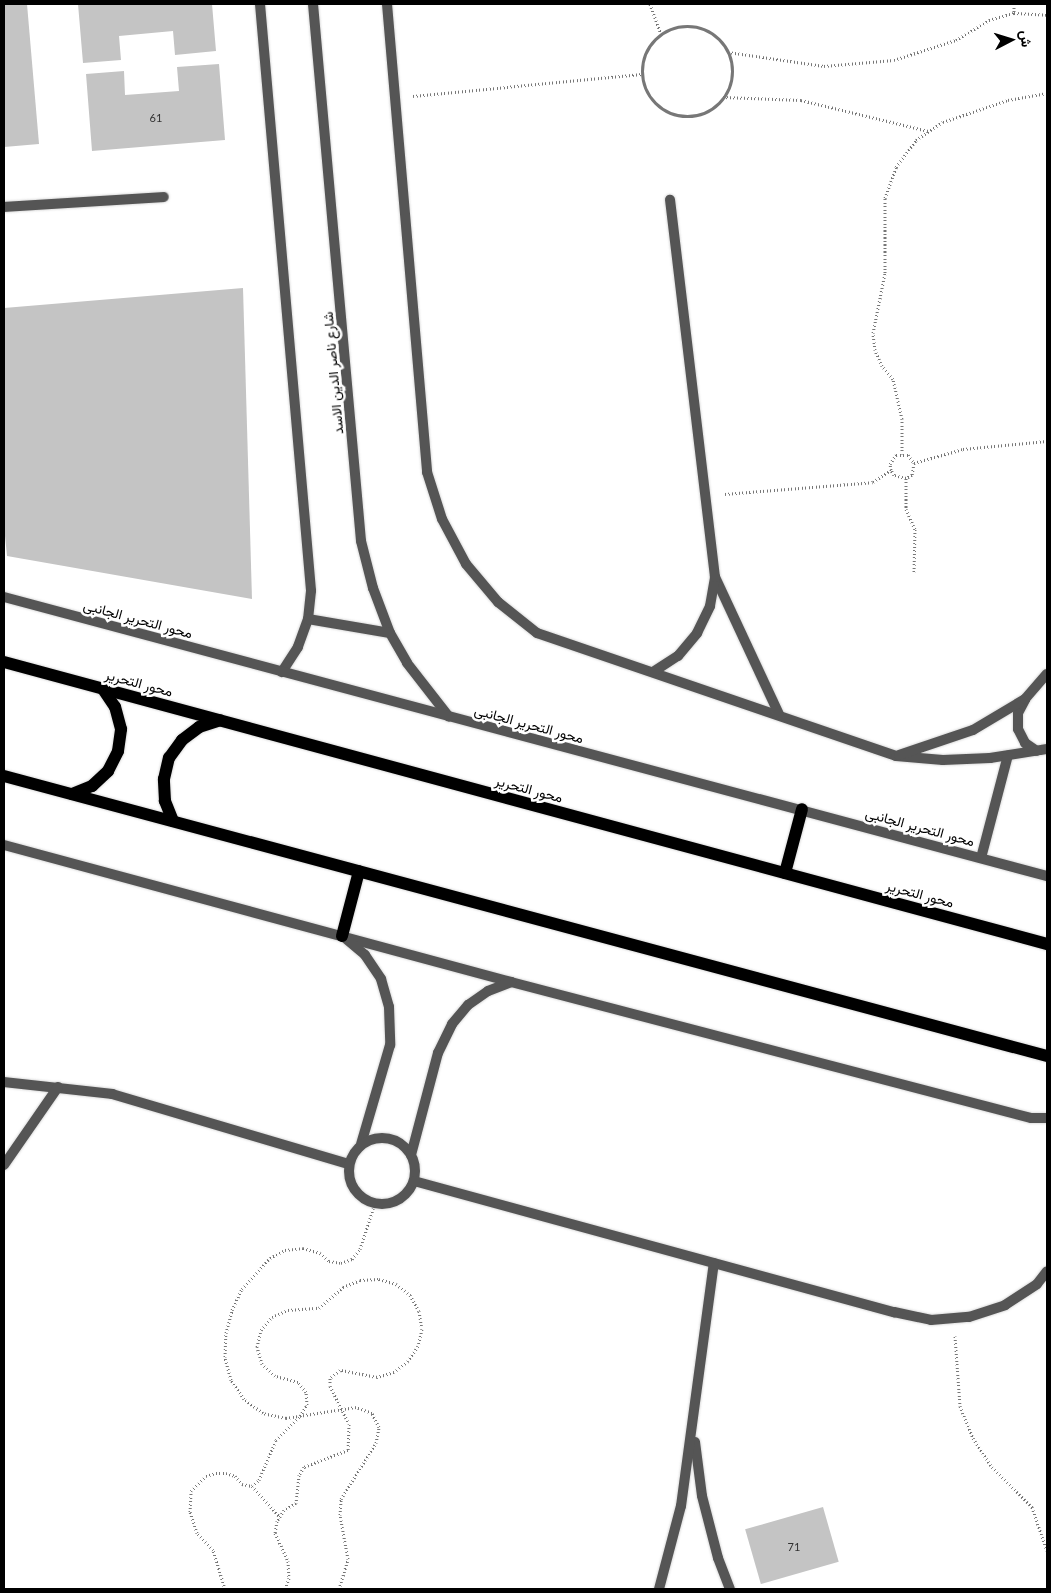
<!DOCTYPE html>
<html>
<head>
<meta charset="utf-8">
<style>
	body { margin:0 }
	#map { position:relative; width:1051px; height:1593px; overflow:hidden; background:#fff; font-family:Lato,Vazirmatn,sans-serif }
	div>[style] { position:absolute }
	[style*='--x'] { left:calc(var(--x)*1px); top:calc(var(--y)*1px); width:calc(var(--w)*1px); rotate:calc(var(--a)*1deg) }
	.building>* { inset:0; background:#c4c4c4; transform-origin:0 0 }
	.path>* { height:3px; margin-top:-1.5px; transform-origin:0; background:repeating-linear-gradient(90deg,#777 0 1px,transparent 0 3.5px) }
	.path>.ring { margin:-1.5px; padding:0; box-sizing:content-box; background:none; border:3px solid #777; border-radius:50% }
	.roads { filter:drop-shadow(0 0 1px #dbdbdb) drop-shadow(0 0 1px #dbdbdb) }
	.street>* { height:10px; margin:-5px; padding:0 5px; transform-origin:5px; border-radius:5px; background:#555 }
	.street>.ring { margin:-5px; padding:0; box-sizing:content-box; background:none; border:10px solid #555; border-radius:50% }
	.primary>* { height:12px; margin:-6px; padding:0 6px; transform-origin:6px; border-radius:6px; background:#000 }
	span { translate:-50% -50%; white-space:nowrap; text-align:center; line-height:1.15; -webkit-text-stroke:5px #fff; paint-order:stroke }
	.number-label { font-size:11px; color:#313131 }
	.number-label span { -webkit-text-stroke-width:0 }
	.street-label { font-size:14px; color:#000 }
	.frame { position:absolute; inset:0; border:5px solid #000; pointer-events:none }
	.north { position:absolute; left:986px; top:15px; width:50px; height:50px; -webkit-text-stroke:4px #fff; paint-order:stroke; rotate:85deg; font-size:14px; font-weight:700; line-height:20px; text-align:center; color:#000 }
	.north::after { content:''; display:block; margin:auto; width:18px; height:22px; background:#000; clip-path:polygon(50% 0,100% 100%,50% 72%,0 100%) }
</style>
</head>
<body>
<div id="map">
	<div class="building">
		<div style="clip-path:polygon(4px 4px,27px 4px,39px 144px,4px 147px)"></div>
		<div style="clip-path:polygon(78px 4px,212px 4px,216px 51px,175px 55px,173px 31px,119px 36px,121px 60px,83px 63px)"></div>
		<div style="clip-path:polygon(219px 64px,225px 140px,92px 151px,86px 74px,124px 71px,125px 95px,179px 91px,177px 67px)"></div>
		<div style="clip-path:polygon(243px 288px,252px 599px,7px 556px,4px 526px,4px 308px)"></div>
		<div style="left:823px;top:1507px;width:57px;height:81px;rotate:74deg"></div>
	</div>
	<div class="path">
		<div style="--x:650;--y:4;--w:32;--a:70"></div>
		<div style="--x:1014;--y:4;--w:9;--a:90"></div>
		<div class="ring" style="left:642px;top:26px;width:87px;height:87px"></div>
		<div style="--x:728;--y:52;--w:97;--a:8.3"></div>
		<div style="--x:824;--y:66;--w:70;--a:-4.9"></div>
		<div style="--x:894;--y:60;--w:65;--a:-17.9"></div>
		<div style="--x:956;--y:40;--w:39;--a:-31"></div>
		<div style="--x:989;--y:20;--w:26;--a:-16"></div>
		<div style="--x:1014;--y:13;--w:33;--a:3"></div>
		<div style="--x:413;--y:96;--w:230;--a:-5.5"></div>
		<div style="--x:723;--y:97;--w:78;--a:2.2"></div>
		<div style="--x:801;--y:100;--w:131;--a:13.7"></div>
		<div style="--x:902;--y:454;--w:35;--a:-90"></div>
		<div style="--x:902;--y:419;--w:41;--a:-102.7"></div>
		<div style="--x:893;--y:379;--w:17;--a:-130"></div>
		<div style="--x:882;--y:366;--w:17;--a:-114"></div>
		<div style="--x:875;--y:350;--w:17;--a:-97"></div>
		<div style="--x:873;--y:333;--w:61;--a:-78.7"></div>
		<div style="--x:885;--y:273;--w:75;--a:-90"></div>
		<div style="--x:885;--y:198;--w:33;--a:-70"></div>
		<div style="--x:896;--y:167;--w:34;--a:-53"></div>
		<div style="--x:916;--y:140;--w:32;--a:-34"></div>
		<div style="--x:943;--y:122;--w:69;--a:-18.7"></div>
		<div style="--x:1008;--y:100;--w:40;--a:-10"></div>
		<div style="--x:914;--y:463;--w:51;--a:-15.9"></div>
		<div style="--x:963;--y:449;--w:84;--a:-5.4"></div>
		<div style="--x:906;--y:478;--w:31;--a:90"></div>
		<div style="--x:906;--y:509;--w:22;--a:66"></div>
		<div style="--x:915;--y:529;--w:43;--a:91.3"></div>
		<div style="--x:725;--y:494;--w:148;--a:-4.6"></div>
		<div style="--x:873;--y:482;--w:22;--a:-34"></div>
		<div style="--x:891;--y:470;--w:6;--a:-99"></div>
		<div style="--x:890;--y:464;--w:11;--a:-56"></div>
		<div style="--x:896;--y:455;--w:12;--a:0"></div>
		<div style="--x:908;--y:455;--w:10;--a:53"></div>
		<div style="--x:914;--y:463;--w:12;--a:99"></div>
		<div style="--x:912;--y:475;--w:7;--a:153"></div>
		<div style="--x:906;--y:478;--w:12;--a:-166"></div>
		<div style="--x:894;--y:475;--w:6;--a:-121"></div>
		<div style="--x:955;--y:1336;--w:70;--a:85.9"></div>
		<div style="--x:960;--y:1406;--w:35;--a:68"></div>
		<div style="--x:973;--y:1438;--w:35;--a:57"></div>
		<div style="--x:992;--y:1467;--w:57;--a:45"></div>
		<div style="--x:1032;--y:1507;--w:46;--a:71.2"></div>
		<div style="--x:252;--y:1486;--w:42;--a:47.9"></div>
		<div style="--x:225;--y:1589;--w:41;--a:-107.1"></div>
		<div style="--x:213;--y:1550;--w:23;--a:-133"></div>
		<div style="--x:197;--y:1533;--w:22;--a:-108"></div>
		<div style="--x:190;--y:1512;--w:21;--a:-87"></div>
		<div style="--x:191;--y:1491;--w:21;--a:-45"></div>
		<div style="--x:206;--y:1476;--w:10;--a:-17"></div>
		<div style="--x:216;--y:1473;--w:10;--a:0"></div>
		<div style="--x:226;--y:1473;--w:9;--a:18"></div>
		<div style="--x:235;--y:1476;--w:11;--a:49"></div>
		<div style="--x:242;--y:1484;--w:10;--a:11"></div>
		<div style="--x:252;--y:1486;--w:9;--a:-41"></div>
		<div style="--x:259;--y:1480;--w:43;--a:-67"></div>
		<div style="--x:276;--y:1440;--w:34;--a:-45"></div>
		<div style="--x:300;--y:1416;--w:13;--a:-58"></div>
		<div style="--x:307;--y:1405;--w:13;--a:-94"></div>
		<div style="--x:306;--y:1392;--w:13;--a:-129"></div>
		<div style="--x:298;--y:1382;--w:24;--a:-165"></div>
		<div style="--x:275;--y:1376;--w:18;--a:-137"></div>
		<div style="--x:262;--y:1364;--w:18;--a:-106"></div>
		<div style="--x:257;--y:1347;--w:17;--a:-77"></div>
		<div style="--x:261;--y:1330;--w:17;--a:-50"></div>
		<div style="--x:272;--y:1317;--w:17;--a:-24"></div>
		<div style="--x:288;--y:1310;--w:31;--a:-4"></div>
		<div style="--x:319;--y:1308;--w:32;--a:-41"></div>
		<div style="--x:343;--y:1287;--w:18;--a:-22"></div>
		<div style="--x:360;--y:1280;--w:19;--a:-3"></div>
		<div style="--x:379;--y:1279;--w:18;--a:16"></div>
		<div style="--x:396;--y:1284;--w:18;--a:38"></div>
		<div style="--x:410;--y:1295;--w:18;--a:61"></div>
		<div style="--x:419;--y:1311;--w:18;--a:81"></div>
		<div style="--x:422;--y:1329;--w:17;--a:103"></div>
		<div style="--x:418;--y:1346;--w:18;--a:124"></div>
		<div style="--x:408;--y:1361;--w:18;--a:142"></div>
		<div style="--x:394;--y:1372;--w:18;--a:164"></div>
		<div style="--x:377;--y:1377;--w:38;--a:-169"></div>
		<div style="--x:340;--y:1370;--w:13;--a:141"></div>
		<div style="--x:330;--y:1378;--w:8;--a:90"></div>
		<div style="--x:330;--y:1386;--w:42;--a:63.4"></div>
		<div style="--x:349;--y:1424;--w:26;--a:92"></div>
		<div style="--x:348;--y:1450;--w:47;--a:158.9"></div>
		<div style="--x:304;--y:1467;--w:9;--a:122"></div>
		<div style="--x:299;--y:1475;--w:28;--a:96"></div>
		<div style="--x:296;--y:1503;--w:14;--a:150"></div>
		<div style="--x:284;--y:1510;--w:13;--a:122"></div>
		<div style="--x:277;--y:1521;--w:12;--a:99"></div>
		<div style="--x:275;--y:1533;--w:31;--a:65"></div>
		<div style="--x:288;--y:1561;--w:17;--a:87"></div>
		<div style="--x:289;--y:1578;--w:12;--a:110"></div>
		<div style="--x:339;--y:1589;--w:31;--a:-73"></div>
		<div style="--x:348;--y:1559;--w:45;--a:-100.3"></div>
		<div style="--x:340;--y:1515;--w:16;--a:-86"></div>
		<div style="--x:341;--y:1499;--w:66;--a:-58"></div>
		<div style="--x:376;--y:1443;--w:16;--a:-79"></div>
		<div style="--x:379;--y:1427;--w:16;--a:-117"></div>
		<div style="--x:372;--y:1413;--w:17;--a:-159"></div>
		<div style="--x:356;--y:1407;--w:71;--a:171.1"></div>
		<div style="--x:286;--y:1418;--w:24;--a:-168"></div>
		<div style="--x:263;--y:1413;--w:24;--a:-144"></div>
		<div style="--x:244;--y:1399;--w:23;--a:-124"></div>
		<div style="--x:231;--y:1380;--w:24;--a:-105"></div>
		<div style="--x:225;--y:1357;--w:24;--a:-88"></div>
		<div style="--x:226;--y:1333;--w:24;--a:-75"></div>
		<div style="--x:232;--y:1310;--w:23;--a:-65"></div>
		<div style="--x:242;--y:1289;--w:42;--a:-47.9"></div>
		<div style="--x:270;--y:1258;--w:17;--a:-28"></div>
		<div style="--x:285;--y:1250;--w:18;--a:-6"></div>
		<div style="--x:303;--y:1248;--w:18;--a:16"></div>
		<div style="--x:320;--y:1253;--w:12;--a:42"></div>
		<div style="--x:329;--y:1261;--w:12;--a:9"></div>
		<div style="--x:341;--y:1263;--w:12;--a:-20"></div>
		<div style="--x:352;--y:1259;--w:13;--a:-51"></div>
		<div style="--x:360;--y:1249;--w:48;--a:-71.9"></div>
	</div>
	<div class="roads">
		<div class="street">
			<div style="--x:260;--y:4;--w:589;--a:85.03"></div>
			<div style="--x:311;--y:591;--w:28;--a:96"></div>
			<div style="--x:308;--y:619;--w:30;--a:110"></div>
			<div style="--x:298;--y:647;--w:30;--a:123"></div>
			<div style="--x:313;--y:4;--w:539;--a:84.89"></div>
			<div style="--x:361;--y:541;--w:49;--a:75.7"></div>
			<div style="--x:373;--y:588;--w:48;--a:69.3"></div>
			<div style="--x:390;--y:633;--w:34;--a:60"></div>
			<div style="--x:407;--y:663;--w:68;--a:52.1"></div>
			<div style="--x:387;--y:4;--w:470;--a:85.1"></div>
			<div style="--x:427;--y:472;--w:49;--a:72.3"></div>
			<div style="--x:442;--y:519;--w:51;--a:61.9"></div>
			<div style="--x:466;--y:564;--w:50;--a:49.9"></div>
			<div style="--x:498;--y:602;--w:50;--a:38.5"></div>
			<div style="--x:537;--y:633;--w:379;--a:18.9"></div>
			<div style="--x:896;--y:756;--w:47;--a:4.9"></div>
			<div style="--x:943;--y:760;--w:47;--a:-2.4"></div>
			<div style="--x:990;--y:758;--w:58;--a:-9"></div>
			<div style="--x:4;--y:207;--w:160;--a:-3.6"></div>
			<div style="--x:715;--y:577;--w:151;--a:65"></div>
			<div style="--x:4;--y:597;--w:1080;--a:14.98"></div>
			<div style="--x:308;--y:619;--w:83;--a:9.7"></div>
			<div style="--x:653;--y:672;--w:30;--a:-33"></div>
			<div style="--x:678;--y:656;--w:30;--a:-50"></div>
			<div style="--x:697;--y:633;--w:30;--a:-64"></div>
			<div style="--x:710;--y:606;--w:29;--a:-80"></div>
			<div style="--x:715;--y:577;--w:380;--a:-96.8"></div>
			<div style="--x:1025;--y:700;--w:15;--a:118"></div>
			<div style="--x:1018;--y:713;--w:16;--a:90"></div>
			<div style="--x:1018;--y:729;--w:16;--a:63"></div>
			<div style="--x:1025;--y:743;--w:14;--a:34"></div>
			<div style="--x:899;--y:755;--w:78;--a:-18.7"></div>
			<div style="--x:973;--y:730;--w:61;--a:-30.8"></div>
			<div style="--x:1025;--y:699;--w:33;--a:-49"></div>
			<div style="--x:4;--y:845;--w:525;--a:15.12"></div>
			<div style="--x:511;--y:982;--w:537;--a:14.66"></div>
			<div style="--x:1031;--y:1118;--w:16;--a:0"></div>
			<div style="--x:981;--y:858;--w:106;--a:-75.3"></div>
			<div style="--x:345;--y:938;--w:26;--a:40"></div>
			<div style="--x:365;--y:955;--w:29;--a:56"></div>
			<div style="--x:381;--y:979;--w:29;--a:74"></div>
			<div style="--x:389;--y:1007;--w:38;--a:88"></div>
			<div style="--x:390;--y:1045;--w:103;--a:106.3"></div>
			<div style="--x:4;--y:1082;--w:109;--a:6.3"></div>
			<div style="--x:112;--y:1094;--w:247;--a:16.5"></div>
			<div class="ring" style="left:349px;top:1138px;width:56px;height:56px"></div>
			<div style="--x:411;--y:1155;--w:106;--a:-75.2"></div>
			<div style="--x:438;--y:1053;--w:32;--a:-64"></div>
			<div style="--x:452;--y:1024;--w:25;--a:-50"></div>
			<div style="--x:468;--y:1005;--w:24;--a:-35"></div>
			<div style="--x:488;--y:991;--w:25;--a:-21"></div>
			<div style="--x:4;--y:1165;--w:95;--a:-55.3"></div>
			<div style="--x:414;--y:1181;--w:498;--a:15.3"></div>
			<div style="--x:894;--y:1312;--w:38;--a:12"></div>
			<div style="--x:931;--y:1320;--w:38;--a:-5"></div>
			<div style="--x:969;--y:1317;--w:38;--a:-18"></div>
			<div style="--x:1005;--y:1305;--w:38;--a:-33"></div>
			<div style="--x:1037;--y:1284;--w:16;--a:-52"></div>
			<div style="--x:695;--y:1442;--w:54;--a:82.6"></div>
			<div style="--x:702;--y:1496;--w:64;--a:75.5"></div>
			<div style="--x:718;--y:1558;--w:33;--a:69"></div>
			<div style="--x:659;--y:1589;--w:86;--a:-75.2"></div>
			<div style="--x:681;--y:1506;--w:245;--a:-82.3"></div>
		</div>
		<div class="primary">
			<div style="--x:4;--y:662;--w:1080;--a:15.13"></div>
			<div style="--x:4;--y:776;--w:1080;--a:15.03"></div>
			<div style="--x:72;--y:794;--w:22;--a:-22"></div>
			<div style="--x:92;--y:786;--w:22;--a:-43"></div>
			<div style="--x:108;--y:771;--w:22;--a:-63"></div>
			<div style="--x:118;--y:751;--w:22;--a:-82"></div>
			<div style="--x:121;--y:729;--w:23;--a:-105"></div>
			<div style="--x:115;--y:707;--w:22;--a:-124"></div>
			<div style="--x:173;--y:821;--w:22;--a:-112"></div>
			<div style="--x:165;--y:801;--w:22;--a:-93"></div>
			<div style="--x:164;--y:779;--w:22;--a:-77"></div>
			<div style="--x:169;--y:758;--w:22;--a:-54"></div>
			<div style="--x:182;--y:740;--w:21;--a:-37"></div>
			<div style="--x:199;--y:727;--w:22;--a:-18"></div>
			<div style="--x:785;--y:873;--w:66;--a:-75.1"></div>
			<div style="--x:342;--y:936;--w:67;--a:-75.3"></div>
		</div>
	</div>
	<div class="number-label">
		<span style="left:156px;top:118px">61</span>
		<span style="left:794px;top:1547px">71</span>
	</div>
	<div class="street-label">
		<span style="left:333px;top:373px;rotate:-95deg">شارع ناصر الدين الاسد</span>
		<span style="left:138px;top:619px;rotate:15deg">محور التحرير الجانبى</span>
		<span style="left:139px;top:683px;rotate:15deg">محور التحرير</span>
		<span style="left:529px;top:724px;rotate:15deg">محور التحرير الجانبى</span>
		<span style="left:529px;top:789px;rotate:15deg">محور التحرير</span>
		<span style="left:920px;top:827px;rotate:15deg">محور التحرير الجانبى</span>
		<span style="left:920px;top:894px;rotate:15deg">محور التحرير</span>
	</div>
	<div class="frame"></div>
	<div class="north">ش</div>
</div>
</body>
</html>
